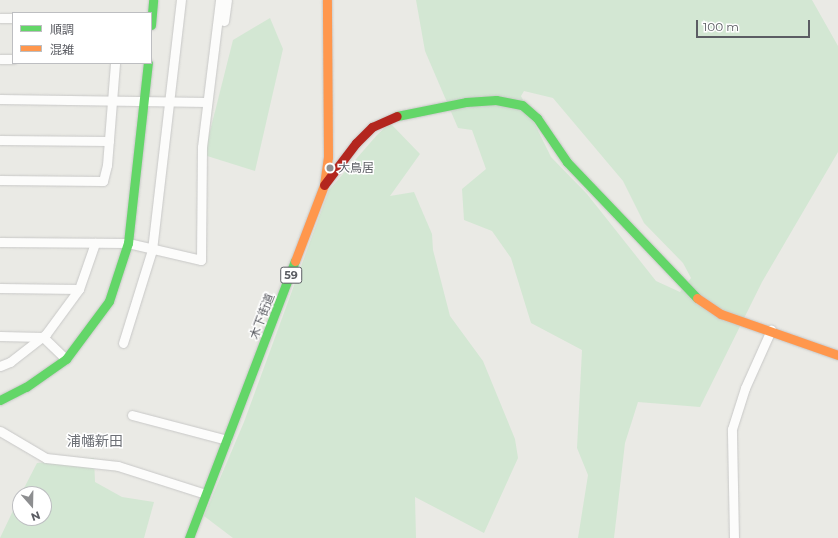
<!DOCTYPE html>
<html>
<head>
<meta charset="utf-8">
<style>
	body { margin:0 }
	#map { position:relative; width:838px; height:538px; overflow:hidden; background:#eaeae5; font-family:Montserrat,"Noto Sans JP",sans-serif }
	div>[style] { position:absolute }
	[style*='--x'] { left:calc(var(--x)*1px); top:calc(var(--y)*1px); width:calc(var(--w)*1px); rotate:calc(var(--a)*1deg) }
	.green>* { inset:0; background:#d3e7d3 }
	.roads { filter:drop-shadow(0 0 1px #c8c8c7) drop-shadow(0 0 1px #c8c8c7) }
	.street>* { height:9px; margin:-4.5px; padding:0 4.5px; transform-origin:4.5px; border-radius:4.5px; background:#fcfcfb }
	.fast>* { height:9px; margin:-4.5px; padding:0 4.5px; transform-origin:4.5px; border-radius:4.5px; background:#63d668 }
	.slow>* { height:9px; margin:-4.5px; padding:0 4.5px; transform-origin:4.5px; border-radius:4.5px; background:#ff974d }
	.jam>* { height:9px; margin:-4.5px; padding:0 4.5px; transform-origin:4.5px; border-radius:4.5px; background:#b3261e }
	.dots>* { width:11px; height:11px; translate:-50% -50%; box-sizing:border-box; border:2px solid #fff; border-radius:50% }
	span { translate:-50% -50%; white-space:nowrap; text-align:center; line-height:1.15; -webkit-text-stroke:3px #fff; paint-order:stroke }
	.shield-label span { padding:1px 3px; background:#fff; border:1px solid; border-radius:3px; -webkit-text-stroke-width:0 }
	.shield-label { font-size:11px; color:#5b5d63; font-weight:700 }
	.poi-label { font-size:12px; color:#5b5d63 }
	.left { translate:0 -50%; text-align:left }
	.street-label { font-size:12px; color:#5b5d63 }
	.quarter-label { font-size:14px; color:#6c6f75 }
	.legend { position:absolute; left:12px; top:12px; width:140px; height:52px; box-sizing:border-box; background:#fff; border:1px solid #bdbec1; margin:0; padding:5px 7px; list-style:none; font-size:12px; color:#5b5d63 }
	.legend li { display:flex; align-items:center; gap:8px; height:20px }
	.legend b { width:20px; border:1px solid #bdbec1 }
	.north { position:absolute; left:12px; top:486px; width:40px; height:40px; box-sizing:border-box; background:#fff; border:1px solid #bdbec1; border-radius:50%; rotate:160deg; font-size:11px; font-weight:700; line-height:16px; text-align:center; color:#5b5d63 }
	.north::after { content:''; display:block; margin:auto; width:14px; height:18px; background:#8d8e90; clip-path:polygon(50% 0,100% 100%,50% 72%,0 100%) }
	.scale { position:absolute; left:696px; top:20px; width:114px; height:18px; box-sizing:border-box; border:2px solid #5b5d63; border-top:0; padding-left:5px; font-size:12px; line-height:14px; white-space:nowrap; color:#5b5d63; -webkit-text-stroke:3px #fff; paint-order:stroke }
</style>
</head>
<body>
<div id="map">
	<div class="green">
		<div style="clip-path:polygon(evenodd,416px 0,812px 0,838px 46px,838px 152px,762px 282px,700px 407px,638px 402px,625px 443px,614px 538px,578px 538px,588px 475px,577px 448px,582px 350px,531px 323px,511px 258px,492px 231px,464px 220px,462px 189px,486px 169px,472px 130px,458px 128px,425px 51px,416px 0,524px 91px,553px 98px,623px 181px,644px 223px,683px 263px,691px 278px,680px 292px,656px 281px,587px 194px,551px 157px,521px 96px,524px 91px)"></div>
		<div style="clip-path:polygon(270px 18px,283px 49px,255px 171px,204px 155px,233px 40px)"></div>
		<div style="clip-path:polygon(390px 123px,420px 154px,390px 196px,414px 192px,432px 234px,433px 250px,450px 316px,483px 361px,515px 439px,518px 458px,484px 533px,415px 497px,416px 538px,233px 538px,204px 516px,244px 422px,329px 190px,377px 135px)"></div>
		<div style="clip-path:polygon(94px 458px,95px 482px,122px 497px,154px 502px,144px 538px,0 538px,20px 496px,20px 518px,44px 518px,44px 494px,21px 494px,37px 463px)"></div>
	</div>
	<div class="roads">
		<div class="street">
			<div style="--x:0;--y:18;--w:13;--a:0"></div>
			<div style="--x:224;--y:21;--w:21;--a:-82"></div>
			<div style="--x:0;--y:59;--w:13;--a:0"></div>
			<div style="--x:0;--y:99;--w:207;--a:0.8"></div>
			<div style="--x:0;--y:140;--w:109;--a:0.5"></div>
			<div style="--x:0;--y:180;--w:103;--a:0.6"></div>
			<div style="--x:103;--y:181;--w:16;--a:-76"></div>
			<div style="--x:107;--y:165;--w:102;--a:-85.5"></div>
			<div style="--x:0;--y:242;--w:128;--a:0.4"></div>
			<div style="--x:128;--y:243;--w:75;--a:13.1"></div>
			<div style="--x:201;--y:260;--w:113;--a:-89.5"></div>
			<div style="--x:202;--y:147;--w:148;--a:-83"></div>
			<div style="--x:0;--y:288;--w:79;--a:0.7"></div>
			<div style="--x:0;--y:336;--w:43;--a:1.3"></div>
			<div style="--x:43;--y:337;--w:32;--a:44"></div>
			<div style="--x:123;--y:343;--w:97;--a:-72.7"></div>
			<div style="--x:152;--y:250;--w:252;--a:-83.4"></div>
			<div style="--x:0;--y:366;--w:11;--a:-22"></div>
			<div style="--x:10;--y:362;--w:46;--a:-37.9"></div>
			<div style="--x:46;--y:334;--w:56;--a:-53.7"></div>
			<div style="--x:79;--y:289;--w:49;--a:-70.8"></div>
			<div style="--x:132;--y:415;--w:98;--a:14.7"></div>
			<div style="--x:0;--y:431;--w:53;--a:30.4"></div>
			<div style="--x:46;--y:458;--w:72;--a:6.3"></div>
			<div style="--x:118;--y:466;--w:92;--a:17.7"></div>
			<div style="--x:734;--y:538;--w:109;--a:-91.1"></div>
			<div style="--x:732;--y:429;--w:43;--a:-72.4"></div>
			<div style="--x:745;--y:388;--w:64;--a:-65.9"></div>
		</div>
		<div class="fast">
			<div style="--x:151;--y:25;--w:25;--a:-85"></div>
			<div style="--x:397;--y:116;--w:70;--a:-11.5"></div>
			<div style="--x:466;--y:102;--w:30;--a:-4"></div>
			<div style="--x:496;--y:100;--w:26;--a:11"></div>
			<div style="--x:522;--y:105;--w:20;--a:41"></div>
			<div style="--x:537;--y:118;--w:53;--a:55.7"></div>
			<div style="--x:567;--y:162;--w:188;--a:46.3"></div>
			<div style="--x:0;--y:400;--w:29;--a:-27"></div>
			<div style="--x:26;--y:387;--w:49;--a:-35"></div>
			<div style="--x:66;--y:359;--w:72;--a:-53.4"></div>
			<div style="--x:109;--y:301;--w:61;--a:-71.9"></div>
			<div style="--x:128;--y:243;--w:181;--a:-83.7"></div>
			<div style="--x:189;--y:538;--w:297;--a:-69.1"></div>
		</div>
		<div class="slow">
			<div style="--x:295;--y:261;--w:81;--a:-69.1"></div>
			<div style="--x:324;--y:185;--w:28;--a:-82"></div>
			<div style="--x:328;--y:157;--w:157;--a:-90.4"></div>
			<div style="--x:697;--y:298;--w:29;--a:34"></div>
			<div style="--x:721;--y:314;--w:124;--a:19.3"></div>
		</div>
		<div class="jam">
			<div style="--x:324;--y:185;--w:53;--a:-52.7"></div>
			<div style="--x:356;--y:143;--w:23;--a:-45"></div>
			<div style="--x:372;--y:127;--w:27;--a:-24"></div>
		</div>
	</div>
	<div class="dots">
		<div style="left:330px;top:168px;background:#8d8e90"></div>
	</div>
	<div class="shield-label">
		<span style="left:291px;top:275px">59</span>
	</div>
	<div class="poi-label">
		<span class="left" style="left:338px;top:168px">大鳥居</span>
	</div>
	<div class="street-label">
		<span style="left:262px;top:316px;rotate:-69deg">木下街道</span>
	</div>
	<div class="quarter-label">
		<span style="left:95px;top:441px">浦幡新田</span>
	</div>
	<ul class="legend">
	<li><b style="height:5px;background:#63d668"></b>順調</li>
	<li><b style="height:5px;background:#ff974d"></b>混雑</li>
	</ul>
	<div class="north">N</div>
	<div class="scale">100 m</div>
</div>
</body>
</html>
